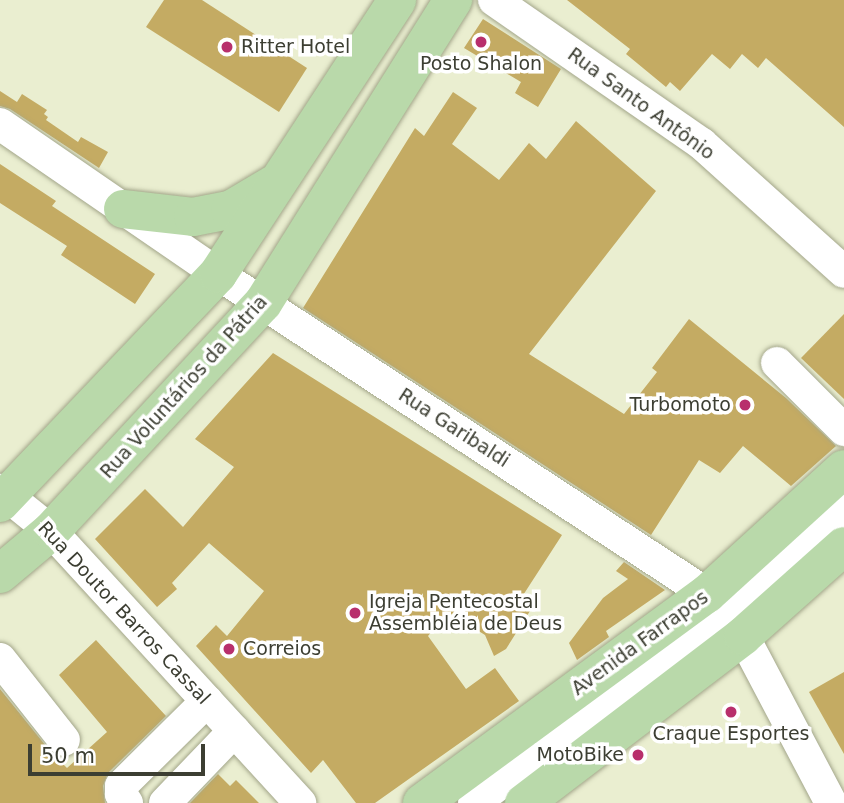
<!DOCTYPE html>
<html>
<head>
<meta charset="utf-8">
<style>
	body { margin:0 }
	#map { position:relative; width:844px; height:803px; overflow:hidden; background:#eaeed0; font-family:"DejaVu Sans",sans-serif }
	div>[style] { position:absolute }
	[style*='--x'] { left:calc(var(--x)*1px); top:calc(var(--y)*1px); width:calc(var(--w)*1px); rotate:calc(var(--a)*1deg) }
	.building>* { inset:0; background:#c4ab63 }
	.roads { filter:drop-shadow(0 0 2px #a3a68a) drop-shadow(0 0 2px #a3a68a) }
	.minor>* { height:32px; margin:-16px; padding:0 16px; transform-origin:16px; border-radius:16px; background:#fff }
	.major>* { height:38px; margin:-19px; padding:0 19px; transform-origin:19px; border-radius:19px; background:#b9d9aa }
	.dots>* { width:19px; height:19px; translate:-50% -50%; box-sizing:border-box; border:4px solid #fff; border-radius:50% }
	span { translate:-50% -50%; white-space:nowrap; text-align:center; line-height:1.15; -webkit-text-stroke:7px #fff; paint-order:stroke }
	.poi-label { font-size:19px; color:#3c3e32 }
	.left { translate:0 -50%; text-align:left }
	.right { translate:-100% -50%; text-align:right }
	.street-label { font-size:19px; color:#3c3e32 }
	.scale { position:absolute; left:28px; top:744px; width:177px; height:32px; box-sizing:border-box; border:4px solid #3c3e32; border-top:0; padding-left:9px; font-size:21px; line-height:24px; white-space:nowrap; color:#3c3e32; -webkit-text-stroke:5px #fff; paint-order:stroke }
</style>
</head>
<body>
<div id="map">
	<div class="building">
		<div style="clip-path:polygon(164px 0,202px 0,307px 68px,279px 112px,146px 27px)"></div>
		<div style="clip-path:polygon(567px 0,844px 0,844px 127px,766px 58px,758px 68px,742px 54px,730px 69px,712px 54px,680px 91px,670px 82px,666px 87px,626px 54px,630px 49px)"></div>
		<div style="clip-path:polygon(483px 19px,561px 69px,538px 107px,515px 93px,521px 82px,464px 48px)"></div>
		<div style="clip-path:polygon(0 91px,17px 102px,22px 94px,47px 110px,44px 114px,48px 117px,46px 120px,78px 142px,81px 137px,108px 152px,99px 168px,10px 109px,0 106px)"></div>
		<div style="clip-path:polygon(453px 92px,477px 108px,452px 144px,499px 180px,529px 143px,546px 159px,576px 121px,656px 191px,529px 354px,624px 414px,657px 372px,652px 368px,689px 319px,786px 398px,836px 446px,791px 486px,743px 446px,720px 473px,699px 460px,651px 535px,303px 308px,415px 128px,424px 136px)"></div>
		<div style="clip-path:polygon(0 164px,56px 201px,52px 206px,155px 274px,135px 304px,61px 255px,67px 246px,0 203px)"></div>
		<div style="clip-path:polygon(844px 314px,844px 399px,801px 358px)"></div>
		<div style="clip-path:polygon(273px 353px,562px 535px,518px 603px,530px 611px,506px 649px,494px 656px,485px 635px,448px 612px,428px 636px,466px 689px,495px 668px,519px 701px,375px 803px,356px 803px,323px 760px,311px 773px,196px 646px,216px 625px,227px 636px,264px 591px,209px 543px,172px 583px,177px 589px,157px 607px,95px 539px,145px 489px,183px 527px,234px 467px,195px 439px)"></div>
		<div style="clip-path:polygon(624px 562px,665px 590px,606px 631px,609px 637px,577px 660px,569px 643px,603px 598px,628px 579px,616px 571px)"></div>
		<div style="clip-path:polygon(96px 640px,166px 716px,108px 773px,103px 786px,105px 803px,0 803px,0 689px,50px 751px,67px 768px,107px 732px,59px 675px)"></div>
		<div style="clip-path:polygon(844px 672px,844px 754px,809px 692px)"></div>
		<div style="clip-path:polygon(218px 774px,230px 786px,236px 780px,259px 803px,190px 803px)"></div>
	</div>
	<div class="roads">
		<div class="minor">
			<div style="--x:494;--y:0;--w:253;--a:34.7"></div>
			<div style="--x:702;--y:144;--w:191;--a:42"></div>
			<div style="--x:0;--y:124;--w:265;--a:34.5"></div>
			<div style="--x:218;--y:274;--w:584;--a:33.2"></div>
			<div style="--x:707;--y:594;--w:55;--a:49.4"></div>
			<div style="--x:743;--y:636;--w:189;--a:62.2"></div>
			<div style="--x:777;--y:363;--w:95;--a:45"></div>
			<div style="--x:0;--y:490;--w:65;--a:38.8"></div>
			<div style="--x:51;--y:531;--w:369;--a:47.5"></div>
			<div style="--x:0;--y:659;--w:103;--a:51.7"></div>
			<div style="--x:127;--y:803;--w:11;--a:-124"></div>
			<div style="--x:121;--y:794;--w:8;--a:-90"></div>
			<div style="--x:121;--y:786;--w:121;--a:-44.7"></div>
			<div style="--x:165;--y:803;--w:100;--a:-46.2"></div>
			<div style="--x:474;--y:803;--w:314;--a:-36.8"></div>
			<div style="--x:725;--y:615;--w:159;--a:-41.7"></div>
		</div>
		<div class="major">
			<div style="--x:123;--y:209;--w:70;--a:6.5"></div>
			<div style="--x:193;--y:217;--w:38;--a:-11"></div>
			<div style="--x:230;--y:210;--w:51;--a:-30.6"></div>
			<div style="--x:0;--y:503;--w:316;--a:-46.4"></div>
			<div style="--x:218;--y:274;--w:327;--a:-56.8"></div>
			<div style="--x:0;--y:574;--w:67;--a:-40.1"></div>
			<div style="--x:51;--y:531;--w:311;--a:-47.1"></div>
			<div style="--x:263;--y:303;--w:358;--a:-57.9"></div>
			<div style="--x:422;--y:803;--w:353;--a:-36.3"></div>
			<div style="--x:707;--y:594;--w:185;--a:-42.4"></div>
			<div style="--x:524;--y:803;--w:275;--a:-37.3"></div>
			<div style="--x:743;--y:636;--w:135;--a:-41.7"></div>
		</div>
	</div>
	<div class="dots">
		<div style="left:481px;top:42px;background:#b82f6c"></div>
		<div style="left:227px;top:47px;background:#b82f6c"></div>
		<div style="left:745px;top:405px;background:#b82f6c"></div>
		<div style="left:355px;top:613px;background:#b82f6c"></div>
		<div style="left:229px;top:649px;background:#b82f6c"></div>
		<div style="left:731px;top:712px;background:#b82f6c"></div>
		<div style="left:638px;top:755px;background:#b82f6c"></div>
	</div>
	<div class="poi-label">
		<span class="left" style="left:241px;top:47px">Ritter Hotel</span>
		<span style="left:481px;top:64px">Posto Shalon</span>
		<span class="right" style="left:731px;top:405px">Turbomoto</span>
		<span class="left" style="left:369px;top:613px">Igreja Pentecostal<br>Assembléia de Deus</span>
		<span class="left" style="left:243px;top:649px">Correios</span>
		<span style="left:731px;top:734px">Craque Esportes</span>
		<span class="right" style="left:624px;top:755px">MotoBike</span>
	</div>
	<div class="street-label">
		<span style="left:641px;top:104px;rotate:36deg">Rua Santo Antônio</span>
		<span style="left:184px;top:387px;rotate:-48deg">Rua Voluntários da Pátria</span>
		<span style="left:454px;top:428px;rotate:33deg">Rua Garibaldi</span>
		<span style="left:124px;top:613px;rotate:47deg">Rua Doutor Barros Cassal</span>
		<span style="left:640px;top:643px;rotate:-36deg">Avenida Farrapos</span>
	</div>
	<div class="scale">50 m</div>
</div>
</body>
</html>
